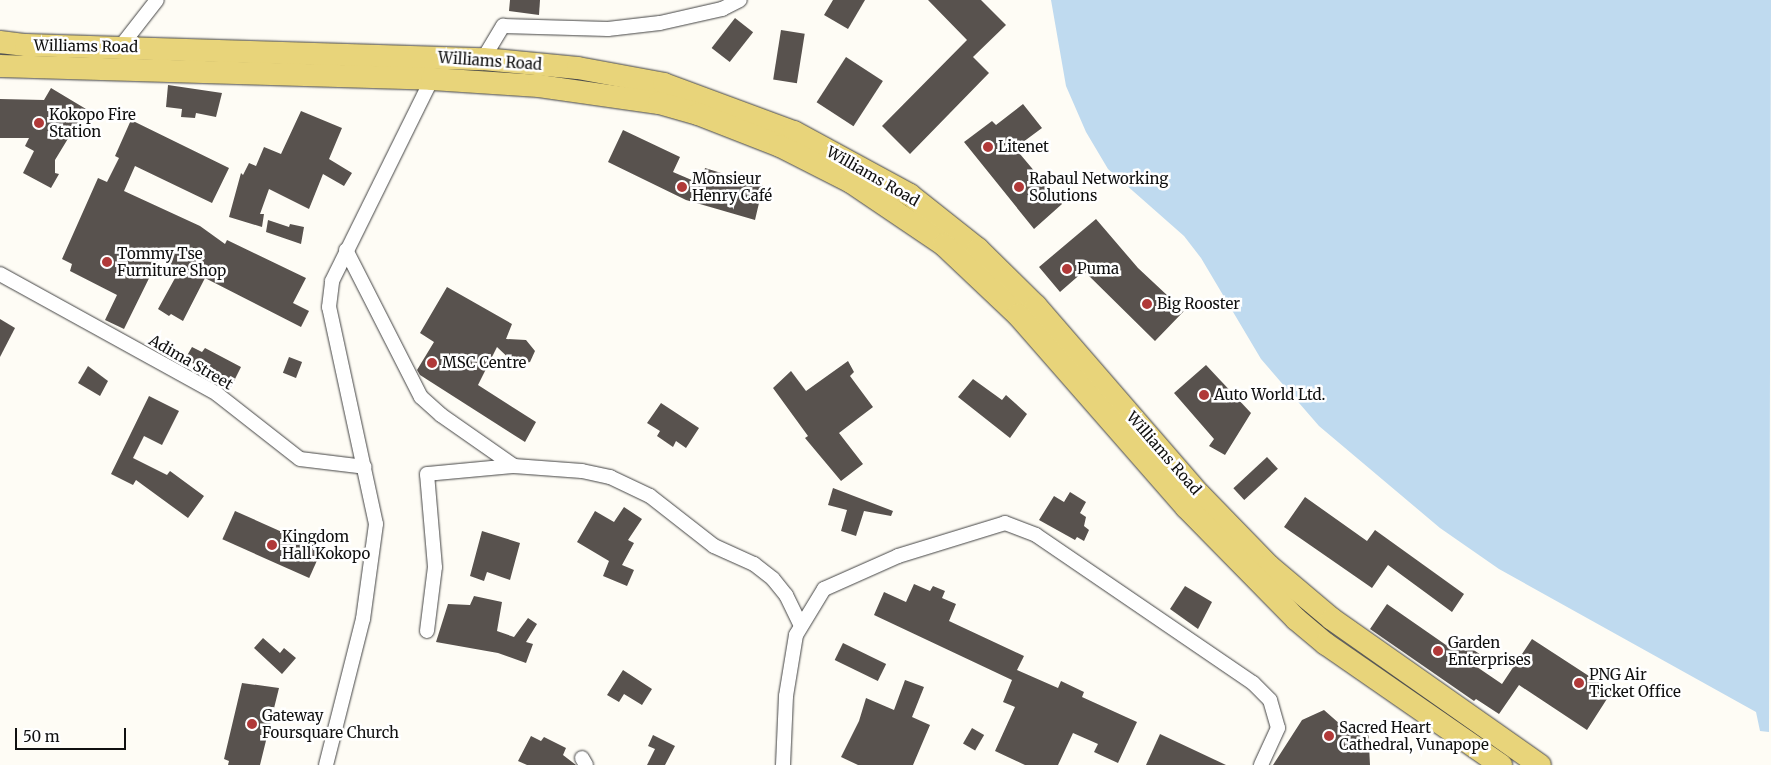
<!DOCTYPE html>
<html>
<head>
<meta charset="utf-8">
<style>
	body { margin:0 }
	#map { position:relative; width:1771px; height:765px; overflow:hidden; background:#fefcf5; font-family:Merriweather,serif }
	div>[style] { position:absolute }
	[style*='--x'] { left:calc(var(--x)*1px); top:calc(var(--y)*1px); width:calc(var(--w)*1px); rotate:calc(var(--a)*1deg) }
	.water>* { inset:0; background:#bfdaef }
	.building>* { inset:0; background:#58524e; transform-origin:0 0 }
	.roads { filter:drop-shadow(0 0 1px #434343) drop-shadow(0 0 1px #434343) }
	.street>* { height:14px; margin:-7px; padding:0 7px; transform-origin:7px; border-radius:7px; background:#fff }
	.primary>* { height:22px; margin:-11px; padding:0 11px; transform-origin:11px; border-radius:11px; background:#e8d47a }
	.dots>* { width:14px; height:14px; translate:-50% -50%; box-sizing:border-box; border:2px solid #fff; border-radius:50% }
	span { translate:-50% -50%; white-space:nowrap; text-align:center; line-height:1.15; -webkit-text-stroke:5px #fff; paint-order:stroke }
	.street-label { font-size:15px; color:#101010 }
	.poi-label { font-size:15px; color:#101010 }
	.left { translate:0 -50%; text-align:left }
	.scale { position:absolute; left:15px; top:728px; width:111px; height:22px; box-sizing:border-box; border:2px solid #101010; border-top:0; padding-left:6px; font-size:15px; line-height:18px; white-space:nowrap; color:#101010; -webkit-text-stroke:4px #fff; paint-order:stroke }
</style>
</head>
<body>
<div id="map">
	<div class="water">
		<div style="clip-path:polygon(1051px 0,1771px 0,1769px 732px,1760px 731px,1756px 712px,1499px 569px,1440px 528px,1319px 426px,1261px 359px,1201px 258px,1184px 236px,1108px 169px,1086px 132px,1066px 86px)"></div>
	</div>
	<div class="building">
		<div style="clip-path:polygon(510px 0,540px 0,539px 15px,509px 11px)"></div>
		<div style="clip-path:polygon(833px 0,865px 0,848px 29px,824px 15px)"></div>
		<div style="clip-path:polygon(928px 0,981px 0,1006px 25px,973px 57px,989px 73px,910px 154px,882px 126px,967px 40px)"></div>
		<div style="left:735px;top:18px;width:23px;height:38px;rotate:38deg"></div>
		<div style="left:781px;top:30px;width:24px;height:50px;rotate:9deg"></div>
		<div style="left:846px;top:57px;width:44px;height:54px;rotate:33deg"></div>
		<div style="clip-path:polygon(168px 85px,222px 93px,216px 117px,196px 113px,195px 118px,181px 117px,182px 109px,166px 107px)"></div>
		<div style="clip-path:polygon(51px 88px,86px 109px,55px 160px,55px 173px,59px 174px,51px 188px,23px 173px,34px 151px,25px 146px,29px 138px,0 138px,0 99px,44px 100px)"></div>
		<div style="clip-path:polygon(1023px 104px,1042px 128px,1015px 148px,1062px 204px,1034px 229px,964px 142px,992px 121px,996px 125px)"></div>
		<div style="clip-path:polygon(301px 111px,342px 128px,329px 159px,352px 173px,344px 186px,323px 174px,309px 209px,269px 189px,260px 214px,264px 214px,262px 227px,229px 217px,241px 173px,243px 175px,249px 163px,256px 166px,264px 147px,281px 154px)"></div>
		<div style="clip-path:polygon(131px 120px,229px 168px,212px 203px,135px 166px,124px 191px,200px 226px,225px 244px,227px 240px,306px 278px,293px 303px,309px 311px,301px 327px,205px 278px,183px 321px,171px 314px,169px 316px,158px 309px,180px 269px,159px 258px,124px 329px,105px 320px,117px 295px,70px 271px,72px 264px,62px 259px,98px 178px,107px 182px,119px 158px,115px 156px)"></div>
		<div style="clip-path:polygon(623px 130px,680px 157px,673px 172px,701px 184px,705px 168px,763px 186px,755px 220px,686px 200px,608px 162px)"></div>
		<div style="clip-path:polygon(1096px 219px,1138px 268px,1184px 311px,1155px 341px,1084px 271px,1060px 292px,1039px 267px)"></div>
		<div style="clip-path:polygon(268px 220px,289px 227px,290px 224px,304px 227px,301px 244px,266px 232px)"></div>
		<div style="clip-path:polygon(447px 287px,512px 324px,506px 339px,526px 340px,535px 351px,530px 362px,516px 365px,497px 347px,478px 385px,536px 422px,525px 442px,420px 375px,417px 370px,434px 342px,420px 333px)"></div>
		<div style="clip-path:polygon(0 319px,15px 328px,0 357px)"></div>
		<div style="clip-path:polygon(192px 347px,202px 352px,205px 348px,241px 367px,230px 389px,193px 370px,196px 365px,185px 359px)"></div>
		<div style="left:289px;top:357px;width:14px;height:17px;rotate:21deg"></div>
		<div style="clip-path:polygon(848px 361px,854px 372px,850px 376px,873px 407px,839px 433px,863px 464px,841px 481px,805px 438px,808px 436px,773px 388px,791px 371px,806px 391px)"></div>
		<div style="clip-path:polygon(1206px 365px,1251px 413px,1225px 455px,1209px 446px,1214px 439px,1174px 393px)"></div>
		<div style="clip-path:polygon(88px 366px,108px 381px,100px 396px,78px 383px)"></div>
		<div style="clip-path:polygon(973px 379px,1002px 400px,1006px 395px,1027px 414px,1010px 438px,958px 397px)"></div>
		<div style="clip-path:polygon(149px 396px,179px 411px,162px 445px,144px 436px,133px 458px,167px 475px,170px 471px,204px 496px,188px 518px,136px 480px,133px 485px,111px 474px)"></div>
		<div style="clip-path:polygon(661px 403px,699px 428px,686px 448px,676px 441px,673px 447px,657px 436px,660px 431px,647px 423px)"></div>
		<div style="left:1267px;top:457px;width:16px;height:46px;rotate:47deg"></div>
		<div style="clip-path:polygon(833px 488px,893px 511px,891px 516px,864px 511px,856px 536px,841px 531px,847px 510px,828px 505px)"></div>
		<div style="clip-path:polygon(1070px 492px,1086px 502px,1080px 513px,1086px 517px,1084px 526px,1089px 530px,1084px 541px,1077px 537px,1075px 540px,1039px 520px,1054px 496px,1064px 502px)"></div>
		<div style="clip-path:polygon(1305px 497px,1367px 541px,1375px 530px,1464px 594px,1452px 612px,1388px 565px,1372px 588px,1284px 527px)"></div>
		<div style="clip-path:polygon(624px 507px,642px 519px,628px 540px,634px 543px,622px 565px,634px 570px,627px 586px,603px 576px,609px 561px,577px 542px,595px 511px,614px 522px)"></div>
		<div style="left:235px;top:511px;width:95px;height:31px;rotate:24deg"></div>
		<div style="clip-path:polygon(482px 531px,520px 543px,510px 580px,487px 572px,484px 581px,470px 576px)"></div>
		<div style="clip-path:polygon(914px 584px,930px 591px,933px 586px,945px 591px,942px 598px,956px 604px,949px 621px,1024px 656px,1017px 670px,1058px 688px,1061px 681px,1084px 692px,1082px 697px,1137px 722px,1118px 763px,1094px 752px,1098px 744px,1073px 733px,1058px 765px,1025px 765px,995px 751px,1015px 707px,1003px 702px,1012px 680px,874px 615px,884px 592px,906px 602px)"></div>
		<div style="clip-path:polygon(1185px 586px,1212px 602px,1198px 629px,1170px 609px)"></div>
		<div style="clip-path:polygon(474px 596px,502px 602px,497px 631px,514px 637px,528px 618px,537px 624px,526px 642px,533px 644px,526px 663px,498px 653px,436px 642px,448px 604px,470px 605px)"></div>
		<div style="clip-path:polygon(1387px 604px,1446px 645px,1453px 636px,1484px 657px,1477px 667px,1502px 684px,1532px 639px,1612px 691px,1587px 730px,1519px 685px,1499px 714px,1476px 699px,1474px 701px,1370px 629px)"></div>
		<div style="clip-path:polygon(263px 638px,280px 653px,284px 648px,296px 658px,282px 674px,254px 648px)"></div>
		<div style="left:843px;top:643px;width:48px;height:19px;rotate:26deg"></div>
		<div style="clip-path:polygon(623px 670px,652px 689px,642px 705px,624px 694px,619px 702px,607px 695px)"></div>
		<div style="clip-path:polygon(905px 680px,924px 687px,912px 717px,930px 725px,913px 765px,858px 765px,841px 757px,859px 721px,866px 698px,894px 710px)"></div>
		<div style="clip-path:polygon(242px 683px,279px 688px,260px 765px,228px 765px,229px 761px,224px 759px)"></div>
		<div style="clip-path:polygon(1324px 710px,1341px 725px,1368px 724px,1370px 765px,1273px 765px,1302px 720px)"></div>
		<div style="left:972px;top:728px;width:14px;height:18px;rotate:30deg"></div>
		<div style="clip-path:polygon(1160px 734px,1226px 765px,1146px 765px)"></div>
		<div style="clip-path:polygon(653px 735px,675px 746px,665px 765px,647px 765px,655px 749px,648px 746px)"></div>
		<div style="clip-path:polygon(531px 736px,541px 741px,544px 737px,566px 748px,563px 755px,576px 765px,527px 765px,518px 761px)"></div>
	</div>
	<div class="roads">
		<div class="street">
			<div style="--x:121;--y:46;--w:58;--a:-52"></div>
			<div style="--x:483;--y:59;--w:39;--a:-59"></div>
			<div style="--x:503;--y:26;--w:105;--a:1.6"></div>
			<div style="--x:608;--y:29;--w:52;--a:-6.6"></div>
			<div style="--x:660;--y:23;--w:64;--a:-12.7"></div>
			<div style="--x:722;--y:9;--w:20;--a:-27"></div>
			<div style="--x:346;--y:250;--w:165;--a:63"></div>
			<div style="--x:421;--y:397;--w:27;--a:42"></div>
			<div style="--x:441;--y:415;--w:89;--a:34.9"></div>
			<div style="--x:514;--y:466;--w:68;--a:4.2"></div>
			<div style="--x:582;--y:471;--w:29;--a:12"></div>
			<div style="--x:610;--y:477;--w:44;--a:25.4"></div>
			<div style="--x:650;--y:496;--w:81;--a:38"></div>
			<div style="--x:714;--y:546;--w:44;--a:24.2"></div>
			<div style="--x:754;--y:564;--w:24;--a:38"></div>
			<div style="--x:773;--y:579;--w:21;--a:51"></div>
			<div style="--x:786;--y:595;--w:34;--a:64"></div>
			<div style="--x:0;--y:274;--w:248;--a:28.9"></div>
			<div style="--x:217;--y:394;--w:105;--a:38.1"></div>
			<div style="--x:300;--y:459;--w:65;--a:7"></div>
			<div style="--x:427;--y:631;--w:64;--a:-82.9"></div>
			<div style="--x:435;--y:567;--w:93;--a:-94.9"></div>
			<div style="--x:427;--y:474;--w:87;--a:-5.3"></div>
			<div style="--x:582;--y:758;--w:8;--a:60"></div>
			<div style="--x:326;--y:765;--w:151;--a:-75.8"></div>
			<div style="--x:363;--y:619;--w:96;--a:-82.2"></div>
			<div style="--x:376;--y:524;--w:222;--a:-102.2"></div>
			<div style="--x:329;--y:307;--w:26;--a:-83"></div>
			<div style="--x:332;--y:281;--w:225;--a:-63.7"></div>
			<div style="--x:783;--y:765;--w:69;--a:-87.5"></div>
			<div style="--x:786;--y:696;--w:62;--a:-80.7"></div>
			<div style="--x:796;--y:635;--w:54;--a:-58.7"></div>
			<div style="--x:824;--y:589;--w:81;--a:-24"></div>
			<div style="--x:898;--y:556;--w:112;--a:-17.1"></div>
			<div style="--x:1005;--y:523;--w:33;--a:21"></div>
			<div style="--x:1036;--y:535;--w:263;--a:34.3"></div>
			<div style="--x:1253;--y:683;--w:24;--a:45"></div>
			<div style="--x:1270;--y:700;--w:29;--a:74"></div>
			<div style="--x:1278;--y:728;--w:41;--a:114.7"></div>
		</div>
		<div class="primary">
			<div style="--x:0;--y:42;--w:26;--a:7"></div>
			<div style="--x:26;--y:45;--w:457;--a:1.8"></div>
			<div style="--x:483;--y:59;--w:95;--a:5.4"></div>
			<div style="--x:578;--y:68;--w:87;--a:10.5"></div>
			<div style="--x:664;--y:84;--w:139;--a:20.3"></div>
			<div style="--x:794;--y:132;--w:132;--a:28.5"></div>
			<div style="--x:910;--y:195;--w:87;--a:38.5"></div>
			<div style="--x:978;--y:249;--w:81;--a:44.5"></div>
			<div style="--x:1036;--y:306;--w:249;--a:49.1"></div>
			<div style="--x:1199;--y:494;--w:100;--a:45.8"></div>
			<div style="--x:1269;--y:566;--w:82;--a:40.1"></div>
			<div style="--x:1332;--y:619;--w:254;--a:35.1"></div>
			<div style="--x:0;--y:66;--w:432;--a:1.7"></div>
			<div style="--x:432;--y:79;--w:107;--a:3.7"></div>
			<div style="--x:539;--y:86;--w:121;--a:8.1"></div>
			<div style="--x:659;--y:103;--w:41;--a:15.8"></div>
			<div style="--x:698;--y:114;--w:88;--a:21.3"></div>
			<div style="--x:780;--y:146;--w:80;--a:26.9"></div>
			<div style="--x:851;--y:182;--w:112;--a:34.1"></div>
			<div style="--x:944;--y:245;--w:102;--a:43.4"></div>
			<div style="--x:1018;--y:315;--w:255;--a:48.8"></div>
			<div style="--x:1186;--y:507;--w:157;--a:45.5"></div>
			<div style="--x:1296;--y:619;--w:39;--a:40"></div>
			<div style="--x:1326;--y:644;--w:213;--a:34.7"></div>
		</div>
	</div>
	<div class="dots">
		<div style="left:39px;top:123px;background:#b03938"></div>
		<div style="left:988px;top:147px;background:#b03938"></div>
		<div style="left:682px;top:187px;background:#b03938"></div>
		<div style="left:1019px;top:187px;background:#b03938"></div>
		<div style="left:107px;top:262px;background:#b03938"></div>
		<div style="left:1067px;top:269px;background:#b03938"></div>
		<div style="left:1147px;top:304px;background:#b03938"></div>
		<div style="left:432px;top:363px;background:#b03938"></div>
		<div style="left:1204px;top:395px;background:#b03938"></div>
		<div style="left:272px;top:545px;background:#b03938"></div>
		<div style="left:1438px;top:651px;background:#b03938"></div>
		<div style="left:1579px;top:683px;background:#b03938"></div>
		<div style="left:252px;top:724px;background:#b03938"></div>
		<div style="left:1329px;top:736px;background:#b03938"></div>
	</div>
	<div class="street-label">
		<span style="left:86px;top:46px;rotate:1deg">Williams Road</span>
		<span style="left:490px;top:61px;rotate:4deg">Williams Road</span>
		<span style="left:873px;top:176px;rotate:30deg">Williams Road</span>
		<span style="left:191px;top:362px;rotate:30deg">Adima Street</span>
		<span style="left:1164px;top:453px;rotate:49deg">Williams Road</span>
	</div>
	<div class="poi-label">
		<span class="left" style="left:49px;top:123px">Kokopo Fire<br>Station</span>
		<span class="left" style="left:998px;top:147px">Litenet</span>
		<span class="left" style="left:692px;top:187px">Monsieur<br>Henry Café</span>
		<span class="left" style="left:1029px;top:187px">Rabaul Networking<br>Solutions</span>
		<span class="left" style="left:117px;top:262px">Tommy Tse<br>Furniture Shop</span>
		<span class="left" style="left:1077px;top:269px">Puma</span>
		<span class="left" style="left:1157px;top:304px">Big Rooster</span>
		<span class="left" style="left:442px;top:363px">MSC Centre</span>
		<span class="left" style="left:1214px;top:395px">Auto World Ltd.</span>
		<span class="left" style="left:282px;top:545px">Kingdom<br>Hall Kokopo</span>
		<span class="left" style="left:1448px;top:651px">Garden<br>Enterprises</span>
		<span class="left" style="left:1589px;top:683px">PNG Air<br>Ticket Office</span>
		<span class="left" style="left:262px;top:724px">Gateway<br>Foursquare Church</span>
		<span class="left" style="left:1339px;top:736px">Sacred Heart<br>Cathedral, Vunapope</span>
	</div>
	<div class="scale">50 m</div>
</div>
</body>
</html>
